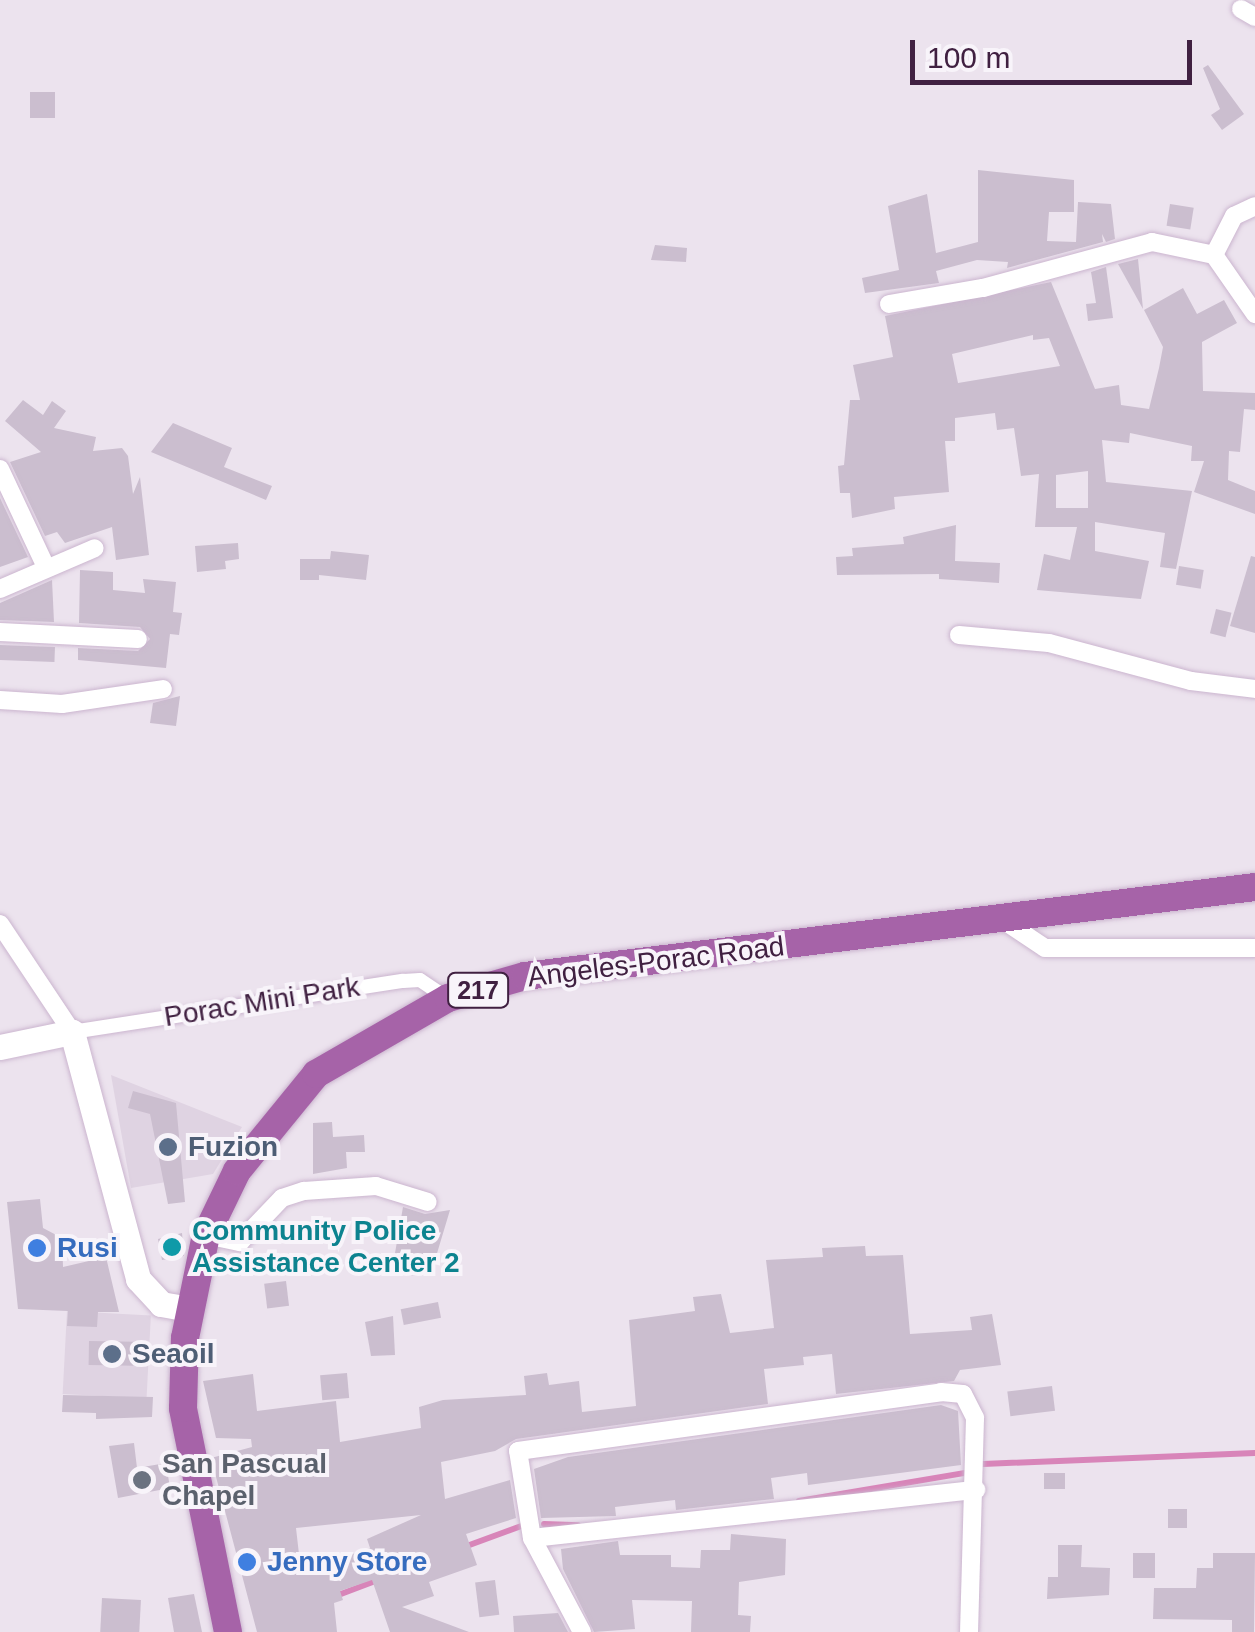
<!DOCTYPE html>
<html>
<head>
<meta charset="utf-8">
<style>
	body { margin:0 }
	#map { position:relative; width:1255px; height:1632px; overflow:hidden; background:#ece3ee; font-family:Helvetica,sans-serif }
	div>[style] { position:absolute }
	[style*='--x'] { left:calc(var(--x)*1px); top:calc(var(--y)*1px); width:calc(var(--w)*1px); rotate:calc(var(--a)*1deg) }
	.built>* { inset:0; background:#dfd3e2; transform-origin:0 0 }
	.stream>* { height:6px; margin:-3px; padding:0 3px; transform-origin:3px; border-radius:3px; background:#d885b9 }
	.building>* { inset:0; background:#cbbecf; transform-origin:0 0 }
	.roads { filter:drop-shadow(0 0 2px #cbb5cf) drop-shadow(0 0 2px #cbb5cf) }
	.pedestrian>* { height:14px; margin:-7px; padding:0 7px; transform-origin:7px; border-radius:7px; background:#fff }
	.minor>* { height:18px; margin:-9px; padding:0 9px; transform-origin:9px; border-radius:9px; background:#fff }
	.secondary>* { height:25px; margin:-12.5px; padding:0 12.5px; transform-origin:12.5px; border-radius:12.5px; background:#fff }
	.primary>* { height:28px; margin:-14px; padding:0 14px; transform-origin:14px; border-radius:14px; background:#a663a8 }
	.dots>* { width:28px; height:28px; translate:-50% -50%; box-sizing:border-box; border:5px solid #f8f4fa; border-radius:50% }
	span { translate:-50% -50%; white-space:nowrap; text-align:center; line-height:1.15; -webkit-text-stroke:8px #f8f4fa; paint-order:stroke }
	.shield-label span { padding:2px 8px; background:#f8f4fa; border:2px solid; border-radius:8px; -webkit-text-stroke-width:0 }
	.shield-label { font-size:25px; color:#402041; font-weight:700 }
	.street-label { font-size:28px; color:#402041 }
	.service-label { font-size:28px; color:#4e5e75; font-weight:700 }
	.left { translate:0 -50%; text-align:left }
	.culture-label { font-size:28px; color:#0d838f; font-weight:700 }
	.shop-label { font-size:28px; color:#366cbe; font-weight:700 }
	.worship-label { font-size:28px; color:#5b616d; font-weight:700 }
	.scale { position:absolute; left:910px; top:40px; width:282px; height:45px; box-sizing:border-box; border:5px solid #402041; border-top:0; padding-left:12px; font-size:30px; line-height:35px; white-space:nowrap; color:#402041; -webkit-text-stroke:8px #f8f4fa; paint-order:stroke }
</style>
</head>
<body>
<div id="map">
	<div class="built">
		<div style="clip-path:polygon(111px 1075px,242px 1127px,213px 1174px,131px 1188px)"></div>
		<div style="left:67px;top:1311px;width:84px;height:83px;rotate:3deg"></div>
	</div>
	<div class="stream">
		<div style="--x:983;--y:1464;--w:272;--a:-2.3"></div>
		<div style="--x:799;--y:1501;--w:173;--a:-9.6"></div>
		<div style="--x:544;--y:1524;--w:34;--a:2"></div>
		<div style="--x:464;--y:1547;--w:64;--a:-20.1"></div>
		<div style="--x:333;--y:1597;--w:48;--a:-20.7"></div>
	</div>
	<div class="building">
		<div style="clip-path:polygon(1208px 65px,1244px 114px,1222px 130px,1211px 115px,1220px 109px,1203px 68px)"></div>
		<div style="left:30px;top:92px;width:25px;height:26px"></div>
		<div style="clip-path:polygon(978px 170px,1074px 180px,1074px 212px,1049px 212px,1047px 241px,1076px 242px,1078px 202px,1111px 204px,1115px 239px,1106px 242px,1102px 234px,1103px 242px,1007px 268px,1008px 262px,977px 260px,936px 271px,939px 283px,865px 293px,862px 278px,899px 270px,888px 206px,927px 194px,936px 253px,978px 242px)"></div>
		<div style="left:1170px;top:204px;width:24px;height:22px;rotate:9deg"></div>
		<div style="clip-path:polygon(655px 245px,687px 248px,686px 262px,651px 260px)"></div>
		<div style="clip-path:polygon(1138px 259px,1143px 309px,1118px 264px)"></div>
		<div style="clip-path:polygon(1106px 267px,1113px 318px,1088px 321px,1086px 304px,1096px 303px,1091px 272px)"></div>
		<div style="clip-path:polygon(evenodd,1051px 282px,1095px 389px,1119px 385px,1121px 405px,1149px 409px,1159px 368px,1163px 347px,1144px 310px,1183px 288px,1197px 314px,1224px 300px,1237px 323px,1202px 342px,1203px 391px,1255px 393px,1255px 410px,1244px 409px,1240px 452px,1229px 451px,1228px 480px,1255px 491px,1255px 514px,1194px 492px,1204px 461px,1191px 461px,1192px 446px,1130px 433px,1129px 443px,1102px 440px,1106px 482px,1192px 491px,1176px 569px,1160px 567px,1165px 533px,1095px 522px,1095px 551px,1149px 561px,1141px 599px,1037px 590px,1044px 554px,1070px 560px,1077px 527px,1035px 527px,1039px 474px,1021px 476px,1014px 428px,997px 430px,995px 413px,955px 418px,955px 441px,945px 441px,949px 492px,894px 497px,895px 509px,852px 518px,850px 493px,840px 493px,838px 466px,844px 465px,850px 400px,860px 400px,853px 365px,893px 357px,885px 316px,1051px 282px,1033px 335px,1033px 340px,1049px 338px,1060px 366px,958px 383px,952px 354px,1033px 335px,1051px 282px,1088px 471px,1088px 508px,1056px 508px,1056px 475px,1088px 471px)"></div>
		<div style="clip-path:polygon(23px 400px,43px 415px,52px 401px,66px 411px,54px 428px,96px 437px,93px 451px,122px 448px,128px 456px,133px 494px,140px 477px,149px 555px,116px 560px,112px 527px,65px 543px,57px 532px,45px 536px,10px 462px,41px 452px,5px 421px)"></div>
		<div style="clip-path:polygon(173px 423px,232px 448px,224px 467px,272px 486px,266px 500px,151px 452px)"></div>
		<div style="clip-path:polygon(0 498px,28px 557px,0 567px)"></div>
		<div style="clip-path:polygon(956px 525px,955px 561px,1000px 563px,999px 583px,939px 579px,939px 574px,837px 575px,836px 557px,853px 556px,852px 548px,904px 544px,903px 537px)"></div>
		<div style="clip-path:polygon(238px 543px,239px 559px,225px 561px,226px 569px,197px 572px,195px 546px)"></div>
		<div style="clip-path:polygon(331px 551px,369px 555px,366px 580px,319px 575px,319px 580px,300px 580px,300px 559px,330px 559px)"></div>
		<div style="clip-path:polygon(1251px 556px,1255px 557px,1255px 633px,1230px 626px)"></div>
		<div style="left:1179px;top:566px;width:25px;height:19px;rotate:9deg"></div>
		<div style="clip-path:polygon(80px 570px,113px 572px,113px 590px,145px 593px,143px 579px,176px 582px,173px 612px,182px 613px,179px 635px,170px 634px,166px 668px,78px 660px,78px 648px,138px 651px,150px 639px,140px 627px,79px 623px)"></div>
		<div style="clip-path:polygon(52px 580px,54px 622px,0 620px,0 603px)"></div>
		<div style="left:1216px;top:609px;width:16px;height:25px;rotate:14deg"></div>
		<div style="left:0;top:645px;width:55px;height:15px;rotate:2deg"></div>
		<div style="clip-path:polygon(180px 696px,176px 726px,150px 723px,153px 703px)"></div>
		<div style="clip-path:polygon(133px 1091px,176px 1103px,185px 1202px,168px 1204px,150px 1114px,128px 1108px)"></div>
		<div style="clip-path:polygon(332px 1122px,333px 1137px,364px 1135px,365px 1152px,346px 1152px,347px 1168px,313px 1174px,313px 1123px)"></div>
		<div style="clip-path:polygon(40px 1199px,43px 1228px,62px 1238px,63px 1267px,106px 1257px,119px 1312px,98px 1312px,97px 1327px,67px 1326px,68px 1311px,18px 1309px,7px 1202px)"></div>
		<div style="clip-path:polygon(403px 1207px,425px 1214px,450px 1210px,435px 1260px,421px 1257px,418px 1276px,403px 1274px,406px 1255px,395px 1253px)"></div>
		<div style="clip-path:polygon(182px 1233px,184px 1256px,162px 1260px,158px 1239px)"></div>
		<div style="clip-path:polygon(evenodd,865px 1246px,866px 1256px,903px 1255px,910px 1334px,972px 1330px,970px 1317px,992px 1314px,1001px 1365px,960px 1370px,954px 1381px,836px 1394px,832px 1354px,803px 1357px,804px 1365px,764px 1369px,768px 1404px,516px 1439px,495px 1451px,441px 1462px,445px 1499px,510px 1480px,516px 1518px,466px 1534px,477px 1565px,429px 1582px,434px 1596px,402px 1607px,469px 1632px,390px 1632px,372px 1580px,340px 1591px,343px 1600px,334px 1603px,337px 1632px,257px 1632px,211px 1458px,252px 1447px,251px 1439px,216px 1438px,203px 1381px,253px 1374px,257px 1411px,336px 1401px,340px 1442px,421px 1428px,419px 1407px,443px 1400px,526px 1395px,524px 1376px,547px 1373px,549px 1385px,579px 1381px,582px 1412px,636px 1406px,629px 1320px,695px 1311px,693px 1297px,721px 1294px,730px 1333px,774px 1328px,766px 1260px,823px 1257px,822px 1248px,865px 1246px,421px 1515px,367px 1539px,370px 1548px,330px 1562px,326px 1554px,300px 1563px,296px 1528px,421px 1515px)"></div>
		<div style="left:286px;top:1281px;width:25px;height:22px;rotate:83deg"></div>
		<div style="left:438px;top:1302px;width:16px;height:38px;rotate:79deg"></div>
		<div style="clip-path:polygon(393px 1316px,395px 1355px,371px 1356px,365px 1322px)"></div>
		<div style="left:89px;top:1341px;width:46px;height:24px;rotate:1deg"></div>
		<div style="left:347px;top:1373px;width:25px;height:27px;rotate:85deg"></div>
		<div style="left:1052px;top:1386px;width:25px;height:45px;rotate:83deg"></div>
		<div style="clip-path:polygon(63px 1395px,153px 1397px,152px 1417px,96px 1419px,96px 1413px,62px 1412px)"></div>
		<div style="clip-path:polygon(941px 1405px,958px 1411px,961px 1465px,808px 1485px,807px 1473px,771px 1478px,774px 1499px,676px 1510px,675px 1500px,615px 1507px,616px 1516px,541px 1518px,534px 1469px,568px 1457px)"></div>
		<div style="clip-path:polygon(134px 1443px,137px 1468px,166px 1463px,170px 1488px,118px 1498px,109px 1446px)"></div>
		<div style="left:1044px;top:1473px;width:21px;height:16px"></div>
		<div style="left:1168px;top:1509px;width:19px;height:19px"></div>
		<div style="clip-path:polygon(731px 1534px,786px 1539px,785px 1575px,739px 1582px,738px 1615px,751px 1616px,750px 1632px,691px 1632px,692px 1601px,632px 1600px,635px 1629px,594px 1632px,563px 1569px,561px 1549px,618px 1541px,620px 1555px,671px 1555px,671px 1567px,700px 1568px,701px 1550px,730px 1550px)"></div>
		<div style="clip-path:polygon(1058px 1545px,1082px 1545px,1081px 1567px,1110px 1568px,1109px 1595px,1047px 1599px,1048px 1577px,1058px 1577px)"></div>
		<div style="left:1133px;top:1553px;width:22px;height:25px"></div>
		<div style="clip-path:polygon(1213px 1553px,1255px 1553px,1254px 1632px,1232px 1632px,1232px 1620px,1153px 1619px,1154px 1588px,1196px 1588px,1197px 1568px,1213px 1568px)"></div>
		<div style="left:495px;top:1580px;width:35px;height:20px;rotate:83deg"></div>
		<div style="clip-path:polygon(194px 1594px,202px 1632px,174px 1632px,168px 1598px)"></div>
		<div style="left:102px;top:1598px;width:39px;height:34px;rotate:3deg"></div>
		<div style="clip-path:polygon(558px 1613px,568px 1632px,514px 1632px,513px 1616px)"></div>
	</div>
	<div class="roads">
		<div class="pedestrian">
			<div style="--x:72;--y:1032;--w:335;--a:-8.8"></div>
			<div style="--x:403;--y:981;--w:17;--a:-3"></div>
			<div style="--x:420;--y:980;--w:32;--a:34"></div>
		</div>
		<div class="minor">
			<div style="--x:1241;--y:9;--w:16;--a:30"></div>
			<div style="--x:1214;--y:255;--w:44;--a:-62.9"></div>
			<div style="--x:1234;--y:216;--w:23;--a:-25"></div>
			<div style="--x:889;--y:304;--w:95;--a:-9.7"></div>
			<div style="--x:983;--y:288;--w:175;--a:-15.2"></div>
			<div style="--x:1152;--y:242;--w:63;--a:11.8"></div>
			<div style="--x:1214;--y:255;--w:72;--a:55.2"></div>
			<div style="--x:0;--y:469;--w:106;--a:64.9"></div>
			<div style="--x:0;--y:589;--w:103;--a:-23.3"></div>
			<div style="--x:0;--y:632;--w:138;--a:2.9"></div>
			<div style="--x:959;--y:635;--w:90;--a:5.1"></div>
			<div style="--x:1049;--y:643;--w:147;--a:15"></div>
			<div style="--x:1191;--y:681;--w:64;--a:7.1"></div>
			<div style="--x:0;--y:700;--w:62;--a:3.7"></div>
			<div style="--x:62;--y:704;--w:102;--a:-8.4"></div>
			<div style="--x:1003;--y:920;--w:50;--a:33.7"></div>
			<div style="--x:1045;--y:948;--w:210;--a:0"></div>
			<div style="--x:0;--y:924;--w:130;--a:56.3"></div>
			<div style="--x:206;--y:1235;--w:35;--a:12"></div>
			<div style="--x:240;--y:1242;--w:61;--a:-46.3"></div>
			<div style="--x:282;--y:1198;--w:23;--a:-18"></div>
			<div style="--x:304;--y:1191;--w:72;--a:-4"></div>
			<div style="--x:376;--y:1186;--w:54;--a:17.1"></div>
			<div style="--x:532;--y:1538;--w:447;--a:-6.2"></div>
			<div style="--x:582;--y:1632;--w:106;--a:-118"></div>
			<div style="--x:532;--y:1538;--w:88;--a:-99.1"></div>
			<div style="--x:518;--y:1451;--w:427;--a:-7.9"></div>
			<div style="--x:941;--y:1392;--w:22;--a:5"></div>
			<div style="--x:963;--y:1394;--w:27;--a:63"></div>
			<div style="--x:975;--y:1418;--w:214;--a:91.6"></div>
		</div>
		<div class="secondary">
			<div style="--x:0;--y:1047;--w:74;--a:-11.8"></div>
			<div style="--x:72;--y:1032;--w:256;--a:75"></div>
			<div style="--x:138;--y:1279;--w:34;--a:47"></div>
			<div style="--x:161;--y:1304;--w:28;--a:10"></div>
		</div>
		<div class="primary">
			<div style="--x:228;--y:1632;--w:228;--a:-101.4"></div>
			<div style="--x:183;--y:1408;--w:70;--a:-88.4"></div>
			<div style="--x:185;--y:1338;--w:105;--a:-78.5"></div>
			<div style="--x:206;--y:1235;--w:71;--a:-64.2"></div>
			<div style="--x:237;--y:1171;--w:125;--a:-50.8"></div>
			<div style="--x:316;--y:1074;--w:152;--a:-29.9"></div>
			<div style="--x:448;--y:998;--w:80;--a:-15.9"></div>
			<div style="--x:525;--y:976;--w:735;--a:-6.95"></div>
		</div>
	</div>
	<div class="dots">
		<div style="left:168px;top:1147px;background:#5c6f8a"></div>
		<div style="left:172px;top:1247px;background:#0f9aa8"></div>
		<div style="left:37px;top:1248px;background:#3f7fe0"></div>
		<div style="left:112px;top:1354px;background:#5c6f8a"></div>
		<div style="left:142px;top:1480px;background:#6b7280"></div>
		<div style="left:247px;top:1562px;background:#3f7fe0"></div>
	</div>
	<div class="shield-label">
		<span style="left:478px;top:990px">217</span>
	</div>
	<div class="street-label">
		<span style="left:656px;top:962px;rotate:-7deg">Angeles-Porac Road</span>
		<span style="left:262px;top:1002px;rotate:-9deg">Porac Mini Park</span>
	</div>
	<div class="service-label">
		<span class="left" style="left:188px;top:1147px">Fuzion</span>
		<span class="left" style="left:132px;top:1354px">Seaoil</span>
	</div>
	<div class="culture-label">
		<span class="left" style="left:192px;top:1247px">Community Police<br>Assistance Center 2</span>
	</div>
	<div class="shop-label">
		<span class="left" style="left:57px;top:1248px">Rusi</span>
		<span class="left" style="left:267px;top:1562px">Jenny Store</span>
	</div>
	<div class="worship-label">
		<span class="left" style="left:162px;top:1480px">San Pascual<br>Chapel</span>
	</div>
	<div class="scale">100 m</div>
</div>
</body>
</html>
